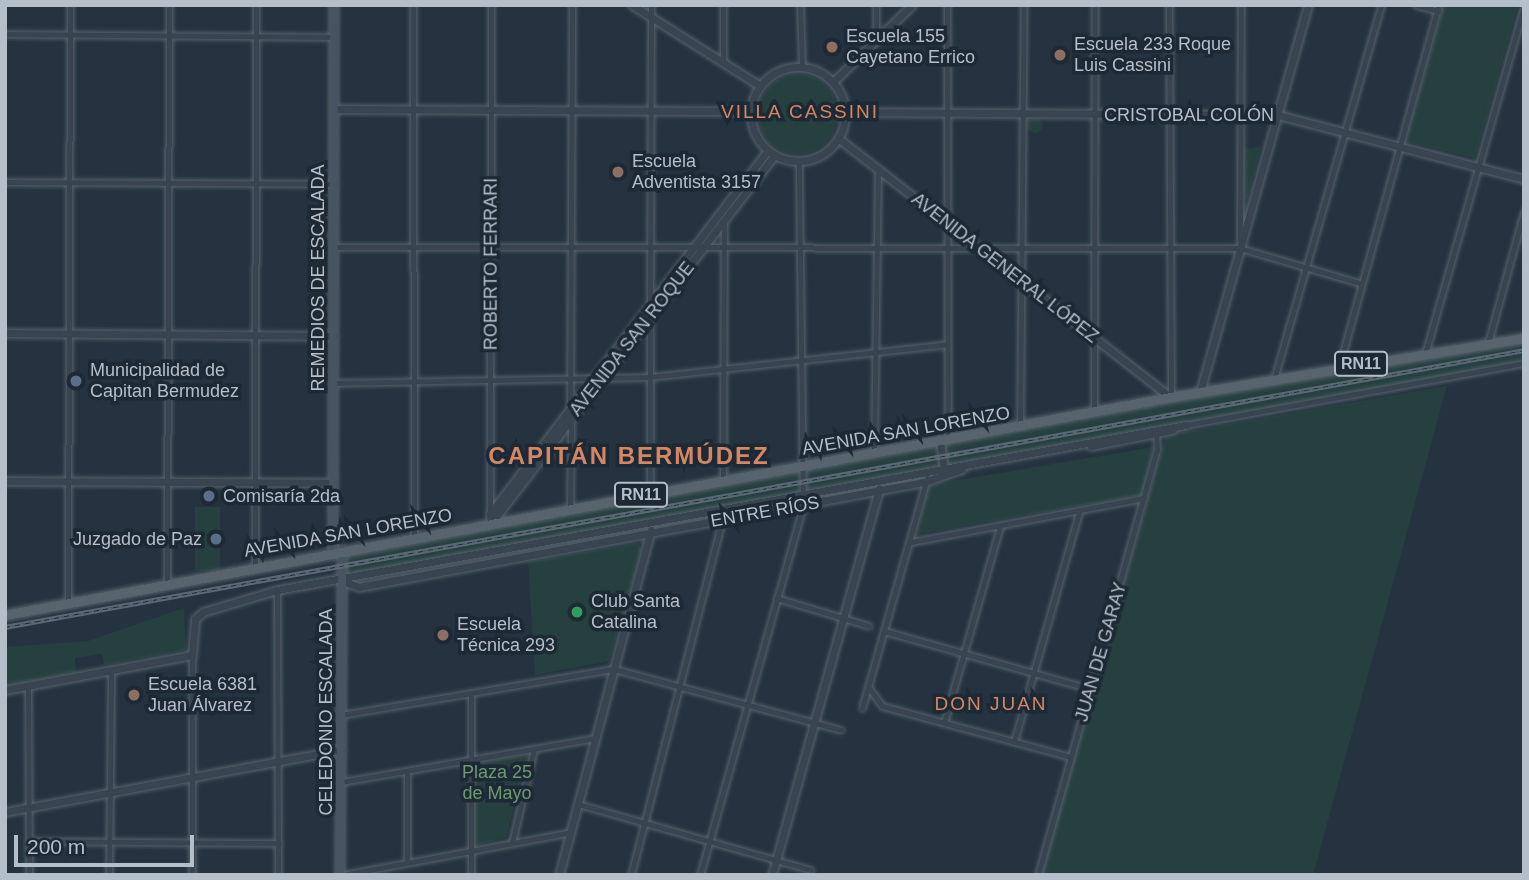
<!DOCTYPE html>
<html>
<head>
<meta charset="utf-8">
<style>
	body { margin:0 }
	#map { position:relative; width:1529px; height:880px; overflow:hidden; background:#24333f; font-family:Helvetica,sans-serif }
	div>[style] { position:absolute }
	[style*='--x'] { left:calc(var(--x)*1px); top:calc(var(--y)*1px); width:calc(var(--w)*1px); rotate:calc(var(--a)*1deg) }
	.green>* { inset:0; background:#26403f; transform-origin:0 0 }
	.round { border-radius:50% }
	.roads { filter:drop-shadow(0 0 2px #56626c) drop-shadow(0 0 2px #56626c) }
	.minor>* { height:5px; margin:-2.5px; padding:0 2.5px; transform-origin:2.5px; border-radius:2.5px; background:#38444f }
	.tertiary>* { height:7px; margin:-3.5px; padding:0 3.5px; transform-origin:3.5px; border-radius:3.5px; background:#38444f }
	.tertiary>.ring { margin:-3.5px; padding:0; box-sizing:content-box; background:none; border:7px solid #38444f; border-radius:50% }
	.secondary>* { height:8px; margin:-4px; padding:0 4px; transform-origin:4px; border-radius:4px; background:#475461 }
	.primary>* { height:9px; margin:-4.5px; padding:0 4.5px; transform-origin:4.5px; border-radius:4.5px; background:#57646e }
	.rail>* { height:4.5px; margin-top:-2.25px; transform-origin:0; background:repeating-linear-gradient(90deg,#1d2934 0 5px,#5b6975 0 10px); box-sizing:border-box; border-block:2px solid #5b6975 }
	.dots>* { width:19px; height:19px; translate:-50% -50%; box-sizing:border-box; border:4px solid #1d2934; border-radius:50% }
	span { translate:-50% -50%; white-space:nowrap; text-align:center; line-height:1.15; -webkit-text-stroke:7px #1d2934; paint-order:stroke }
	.shield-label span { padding:2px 5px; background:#1d2934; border:2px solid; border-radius:5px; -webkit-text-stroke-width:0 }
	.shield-label { font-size:16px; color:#b5bfc9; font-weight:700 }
	.poi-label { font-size:18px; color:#b5bfc9 }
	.left { translate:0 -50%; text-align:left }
	.right { translate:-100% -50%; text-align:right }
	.street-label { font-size:18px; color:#b5bfc9 }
	.park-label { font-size:18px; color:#6c9a71 }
	.neighbourhood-label { font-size:19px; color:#d58764; letter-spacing:2px }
	.district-label { font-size:24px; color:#d58764; font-weight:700; letter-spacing:2px }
	.frame { position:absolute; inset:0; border:7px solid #b5bfc9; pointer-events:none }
	.scale { position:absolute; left:14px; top:835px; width:180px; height:32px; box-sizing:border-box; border:4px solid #b5bfc9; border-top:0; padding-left:9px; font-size:21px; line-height:24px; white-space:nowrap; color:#b5bfc9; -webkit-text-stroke:5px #1d2934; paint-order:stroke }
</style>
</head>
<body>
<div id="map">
	<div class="green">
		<div style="clip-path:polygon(1444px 5px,1518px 5px,1475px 158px,1405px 141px)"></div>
		<div class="round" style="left:758px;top:74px;width:80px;height:80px"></div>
		<div class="round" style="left:1027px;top:117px;width:16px;height:16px"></div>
		<div style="clip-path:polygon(1261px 147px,1248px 198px,1245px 199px,1242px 149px)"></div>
		<div style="clip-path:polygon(1524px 338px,1524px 363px,342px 581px,342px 550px)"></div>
		<div style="clip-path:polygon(1447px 386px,1313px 875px,1041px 875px,1166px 435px)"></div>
		<div style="clip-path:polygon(565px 432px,564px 459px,541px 460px)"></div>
		<div style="clip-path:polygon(1153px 447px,1142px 495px,917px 534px,927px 489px,935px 484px)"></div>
		<div style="left:195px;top:507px;width:25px;height:64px"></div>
		<div style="clip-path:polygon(638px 543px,642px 549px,609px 661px,535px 675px,528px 562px)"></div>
		<div style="clip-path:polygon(184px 608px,186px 650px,104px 665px,102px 654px,75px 658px,76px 673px,5px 686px,5px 647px,88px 641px)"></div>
		<div style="clip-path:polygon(527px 755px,506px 837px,475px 846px,474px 763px)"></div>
	</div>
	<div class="roads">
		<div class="minor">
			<div style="--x:413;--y:5;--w:532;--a:89.89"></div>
			<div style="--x:800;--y:5;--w:61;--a:88.1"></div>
			<div style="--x:876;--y:5;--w:35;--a:90"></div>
			<div style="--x:947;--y:5;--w:434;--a:89.9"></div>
			<div style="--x:1169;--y:5;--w:392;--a:89.7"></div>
			<div style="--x:1416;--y:5;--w:23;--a:15"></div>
			<div style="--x:5;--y:34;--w:329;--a:0.5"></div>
			<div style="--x:723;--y:63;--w:58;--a:-90"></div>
			<div style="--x:5;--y:182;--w:330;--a:0.3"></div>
			<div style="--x:1240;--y:240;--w:235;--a:-89.8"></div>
			<div style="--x:334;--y:247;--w:906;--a:0.06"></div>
			<div style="--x:1240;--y:248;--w:124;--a:16.4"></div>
			<div style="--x:650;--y:303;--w:298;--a:-89.8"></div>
			<div style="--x:1488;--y:343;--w:137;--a:-74.7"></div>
			<div style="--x:1425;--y:354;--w:362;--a:-74.1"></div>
			<div style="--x:1339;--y:367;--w:376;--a:-74.6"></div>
			<div style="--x:1274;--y:379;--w:389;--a:-74"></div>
			<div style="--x:334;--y:383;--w:316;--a:-1.1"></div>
			<div style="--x:650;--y:377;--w:299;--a:-6.3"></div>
			<div style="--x:570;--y:411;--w:406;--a:-89.7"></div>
			<div style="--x:1094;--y:412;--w:407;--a:-89.9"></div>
			<div style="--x:1186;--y:425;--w:344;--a:-10.4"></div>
			<div style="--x:1020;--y:426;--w:421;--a:-89.5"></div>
			<div style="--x:874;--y:453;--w:283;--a:-89.2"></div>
			<div style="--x:723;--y:480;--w:259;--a:-89.8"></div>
			<div style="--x:650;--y:493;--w:177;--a:-90"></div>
			<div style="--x:570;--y:508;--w:88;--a:-89.3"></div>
			<div style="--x:490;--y:513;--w:508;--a:-89.89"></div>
			<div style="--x:911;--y:542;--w:237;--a:-10.7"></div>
			<div style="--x:255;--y:566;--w:561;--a:-89.9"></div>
			<div style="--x:167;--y:583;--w:578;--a:-89.8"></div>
			<div style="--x:277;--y:590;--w:285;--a:89.8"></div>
			<div style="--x:777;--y:598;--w:96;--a:16.9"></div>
			<div style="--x:68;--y:602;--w:597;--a:-89.81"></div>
			<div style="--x:884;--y:631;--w:214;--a:15.7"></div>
			<div style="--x:28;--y:685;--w:190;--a:89.7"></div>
			<div style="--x:869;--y:688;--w:22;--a:54"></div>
			<div style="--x:882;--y:706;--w:196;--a:15.1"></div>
			<div style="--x:862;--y:708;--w:239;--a:-74.2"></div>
			<div style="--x:341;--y:715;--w:277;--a:-9.6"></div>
			<div style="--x:614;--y:669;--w:235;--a:15"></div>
			<div style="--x:944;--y:723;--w:204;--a:-74.1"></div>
			<div style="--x:1014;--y:742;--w:239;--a:-74.2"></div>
			<div style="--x:341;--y:782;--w:259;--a:-9.8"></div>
			<div style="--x:578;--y:804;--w:242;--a:15.8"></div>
			<div style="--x:29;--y:841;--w:250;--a:0.5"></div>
			<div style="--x:512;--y:843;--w:97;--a:-76.8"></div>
			<div style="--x:407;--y:863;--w:92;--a:-90"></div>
			<div style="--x:109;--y:875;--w:205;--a:-89.4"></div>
			<div style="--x:192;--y:875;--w:220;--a:-90"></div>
			<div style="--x:342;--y:875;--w:233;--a:-10.6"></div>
			<div style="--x:471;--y:875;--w:182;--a:-90"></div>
			<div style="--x:631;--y:875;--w:378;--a:-75.6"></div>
			<div style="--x:700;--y:875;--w:384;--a:-74.4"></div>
			<div style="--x:803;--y:505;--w:344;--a:-90.7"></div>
			<div style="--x:1038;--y:875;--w:441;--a:-74.4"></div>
			<div style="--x:1157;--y:450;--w:18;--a:-93"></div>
		</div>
		<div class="tertiary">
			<div style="--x:632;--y:5;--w:151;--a:32.3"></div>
			<div class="ring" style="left:751px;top:67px;width:87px;height:87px"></div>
			<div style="--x:834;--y:81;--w:109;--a:-44.3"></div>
			<div style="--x:335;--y:109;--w:415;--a:0.3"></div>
			<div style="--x:846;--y:112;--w:432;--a:0.4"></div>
			<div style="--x:1278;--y:115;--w:254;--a:14.6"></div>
			<div style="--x:839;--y:139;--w:420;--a:37.9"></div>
			<div style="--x:5;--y:333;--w:329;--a:0.5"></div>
			<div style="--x:1200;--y:392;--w:402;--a:-74.4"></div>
			<div style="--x:940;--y:441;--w:30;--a:82"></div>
			<div style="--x:1091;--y:446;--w:83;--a:-11.2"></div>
			<div style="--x:5;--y:481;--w:328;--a:0.3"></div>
			<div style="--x:491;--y:523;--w:9;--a:-96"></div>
			<div style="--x:490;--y:514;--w:456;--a:-52.6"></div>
			<div style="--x:491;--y:523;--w:463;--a:-52.4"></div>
			<div style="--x:343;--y:581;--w:17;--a:21"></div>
			<div style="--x:359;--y:587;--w:575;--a:-10.53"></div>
			<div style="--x:924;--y:482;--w:40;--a:-18.9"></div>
			<div style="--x:5;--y:690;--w:190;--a:-10.6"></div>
			<div style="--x:192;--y:655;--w:36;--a:-85"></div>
			<div style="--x:195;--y:619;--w:11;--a:-41"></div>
			<div style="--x:203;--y:612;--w:77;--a:-16.6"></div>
			<div style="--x:277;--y:590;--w:924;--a:-10.29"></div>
			<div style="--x:5;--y:812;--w:342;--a:-10.5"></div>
			<div style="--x:559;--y:875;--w:357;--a:-75.1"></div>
			<div style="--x:772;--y:875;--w:401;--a:-74.5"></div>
		</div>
		<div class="secondary">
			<div style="--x:333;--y:552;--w:547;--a:-89.9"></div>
			<div style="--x:340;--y:875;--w:325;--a:-89.6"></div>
		</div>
		<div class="primary">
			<div style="--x:5;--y:615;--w:1186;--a:-10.59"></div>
			<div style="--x:1171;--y:397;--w:358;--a:-9.5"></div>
		</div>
	</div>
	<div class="rail">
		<div style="--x:5;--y:627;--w:1544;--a:-10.33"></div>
	</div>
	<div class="dots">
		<div style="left:832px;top:47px;background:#8d6e63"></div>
		<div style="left:1060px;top:55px;background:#8d6e63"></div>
		<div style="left:618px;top:172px;background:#8d6e63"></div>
		<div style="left:76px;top:381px;background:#5c6f8a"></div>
		<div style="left:209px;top:496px;background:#5c6f8a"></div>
		<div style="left:216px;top:539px;background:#5c6f8a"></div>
		<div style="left:577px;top:612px;background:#2e9e5b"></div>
		<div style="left:443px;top:635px;background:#8d6e63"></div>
		<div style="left:134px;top:695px;background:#8d6e63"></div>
	</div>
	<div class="shield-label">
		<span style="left:1361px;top:364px">RN11</span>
		<span style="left:641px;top:495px">RN11</span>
	</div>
	<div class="poi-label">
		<span class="left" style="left:846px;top:47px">Escuela 155<br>Cayetano Errico</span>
		<span class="left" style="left:1074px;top:55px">Escuela 233 Roque<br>Luis Cassini</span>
		<span class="left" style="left:632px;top:172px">Escuela<br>Adventista 3157</span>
		<span class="left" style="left:90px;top:381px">Municipalidad de<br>Capitan Bermudez</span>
		<span class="left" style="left:223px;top:496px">Comisaría 2da</span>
		<span class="right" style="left:202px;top:539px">Juzgado de Paz</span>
		<span class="left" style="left:591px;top:612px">Club Santa<br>Catalina</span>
		<span class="left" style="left:457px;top:635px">Escuela<br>Técnica 293</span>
		<span class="left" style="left:148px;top:695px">Escuela 6381<br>Juan Álvarez</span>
	</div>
	<div class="street-label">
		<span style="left:1189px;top:115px">CRISTOBAL COLÓN</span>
		<span style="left:491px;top:264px;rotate:-90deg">ROBERTO FERRARI</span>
		<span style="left:1005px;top:268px;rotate:38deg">AVENIDA GENERAL LÓPEZ</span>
		<span style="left:318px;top:278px;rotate:-90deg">REMEDIOS DE ESCALADA</span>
		<span style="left:632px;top:339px;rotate:-52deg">AVENIDA SAN ROQUE</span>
		<span style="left:906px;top:431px;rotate:-10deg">AVENIDA SAN LORENZO</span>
		<span style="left:765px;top:512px;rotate:-10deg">ENTRE RÍOS</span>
		<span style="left:348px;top:533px;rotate:-10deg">AVENIDA SAN LORENZO</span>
		<span style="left:1101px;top:652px;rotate:-74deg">JUAN DE GARAY</span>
		<span style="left:326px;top:712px;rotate:-90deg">CELEDONIO ESCALADA</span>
	</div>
	<div class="park-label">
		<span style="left:497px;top:783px">Plaza 25<br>de Mayo</span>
	</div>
	<div class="neighbourhood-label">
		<span style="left:800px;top:112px">VILLA CASSINI</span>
		<span style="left:991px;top:704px">DON JUAN</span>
	</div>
	<div class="district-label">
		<span style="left:629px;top:456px">CAPITÁN BERMÚDEZ</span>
	</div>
	<div class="frame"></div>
	<div class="scale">200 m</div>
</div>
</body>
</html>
